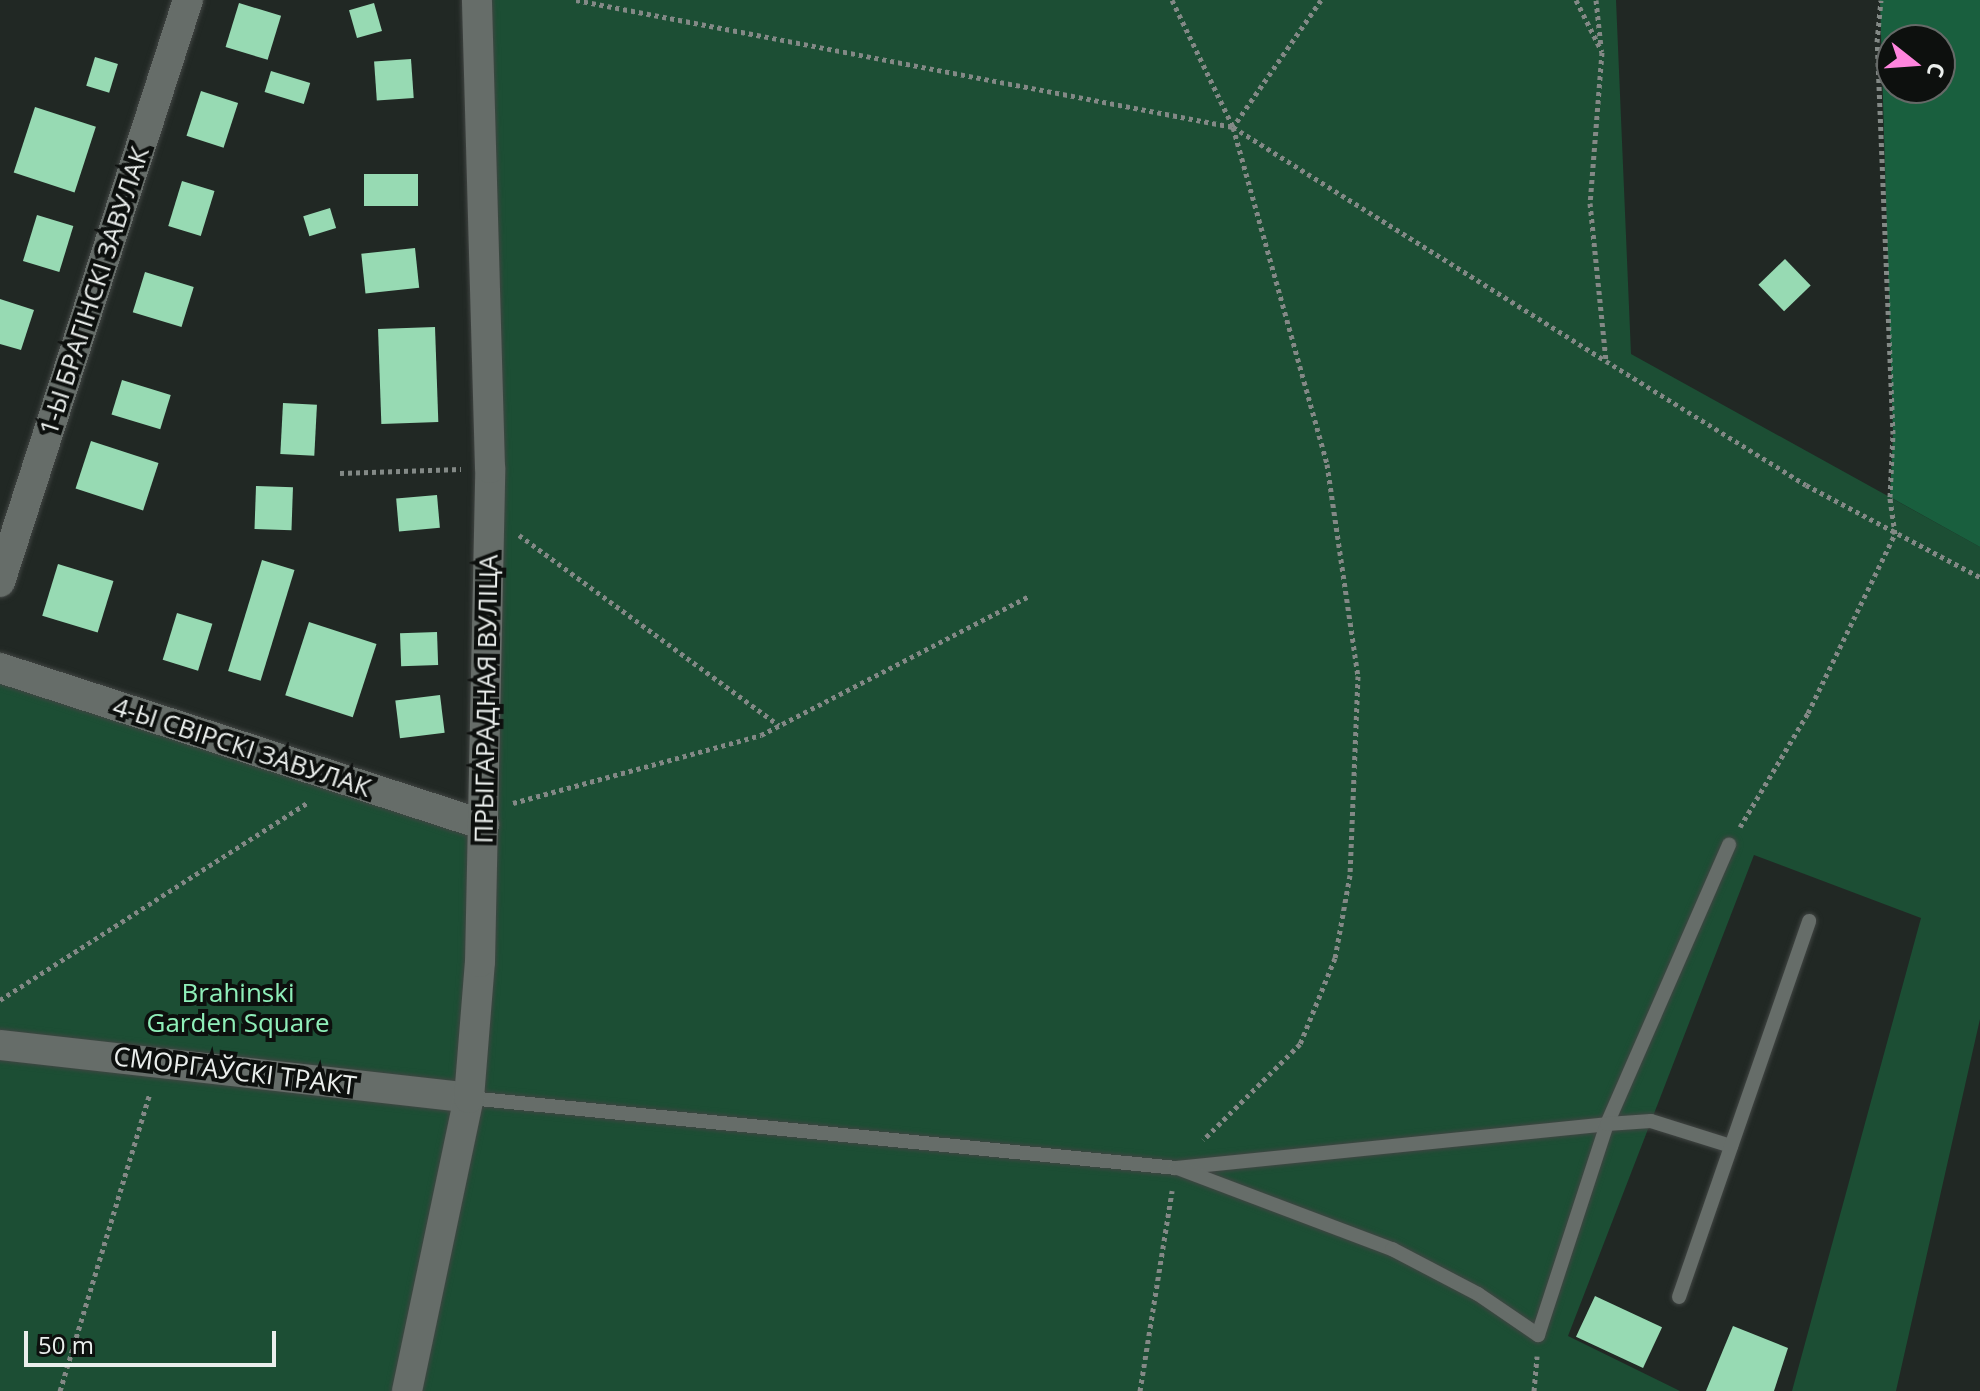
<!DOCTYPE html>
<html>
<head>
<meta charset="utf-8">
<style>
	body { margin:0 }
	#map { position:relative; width:1980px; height:1391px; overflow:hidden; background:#212824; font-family:"Open Sans",sans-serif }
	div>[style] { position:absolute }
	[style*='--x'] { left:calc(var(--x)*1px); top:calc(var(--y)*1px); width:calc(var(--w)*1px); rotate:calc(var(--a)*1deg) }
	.green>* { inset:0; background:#1c4e34 }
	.forest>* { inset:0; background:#195f3e }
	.building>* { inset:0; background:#97dab3; transform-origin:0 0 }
	.path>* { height:5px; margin-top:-2.5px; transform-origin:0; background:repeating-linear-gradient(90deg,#838986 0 4px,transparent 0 8px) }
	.roads { filter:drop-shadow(0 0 2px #414543) drop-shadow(0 0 2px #414543) }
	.lane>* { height:14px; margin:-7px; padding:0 7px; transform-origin:7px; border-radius:7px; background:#666d69 }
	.street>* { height:30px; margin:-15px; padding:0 15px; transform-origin:15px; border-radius:15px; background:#666d69 }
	span { translate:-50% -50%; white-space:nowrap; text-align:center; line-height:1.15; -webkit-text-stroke:8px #0d100e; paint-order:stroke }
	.street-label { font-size:26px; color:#eaeeec }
	.park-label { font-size:26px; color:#8fefb9 }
	.north { position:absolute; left:1876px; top:24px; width:80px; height:80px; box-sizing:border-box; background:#0d100e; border:2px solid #656967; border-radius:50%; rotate:107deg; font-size:22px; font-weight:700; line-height:32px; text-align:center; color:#eaeeec }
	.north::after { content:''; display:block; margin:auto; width:28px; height:36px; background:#ff85de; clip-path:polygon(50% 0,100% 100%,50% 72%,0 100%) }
	.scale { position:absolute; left:24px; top:1331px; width:252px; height:36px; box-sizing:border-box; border:4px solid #eaeeec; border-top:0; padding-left:10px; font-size:24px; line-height:28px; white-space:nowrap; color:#eaeeec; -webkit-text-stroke:6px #0d100e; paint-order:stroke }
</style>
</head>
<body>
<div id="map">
	<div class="green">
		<div style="clip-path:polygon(482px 0,1616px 0,1631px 354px,1980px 547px,1980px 1019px,1896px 1391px,1792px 1391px,1921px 918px,1754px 855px,1568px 1336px,1680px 1391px,0 1391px,0 668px,484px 825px)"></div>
	</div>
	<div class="forest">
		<div style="clip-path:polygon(evenodd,1880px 0,1980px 0,1980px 547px,1890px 497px,1893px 434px,1880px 0,1892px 40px,1940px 40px,1940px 88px,1892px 88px,1892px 40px)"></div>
	</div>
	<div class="building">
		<div style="left:239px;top:3px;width:44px;height:46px;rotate:17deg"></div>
		<div style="left:374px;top:3px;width:29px;height:26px;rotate:74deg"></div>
		<div style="left:95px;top:57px;width:24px;height:30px;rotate:17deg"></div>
		<div style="left:411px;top:59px;width:39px;height:37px;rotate:86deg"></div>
		<div style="left:271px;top:71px;width:41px;height:22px;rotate:17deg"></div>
		<div style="left:201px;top:91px;width:39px;height:47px;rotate:18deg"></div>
		<div style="left:35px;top:107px;width:64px;height:69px;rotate:18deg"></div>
		<div style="left:364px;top:174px;width:54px;height:32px"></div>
		<div style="left:182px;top:181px;width:34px;height:47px;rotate:17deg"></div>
		<div style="left:330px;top:208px;width:21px;height:28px;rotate:73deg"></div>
		<div style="left:37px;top:215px;width:38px;height:48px;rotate:17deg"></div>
		<div style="left:415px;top:248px;width:40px;height:54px;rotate:84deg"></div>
		<div style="left:1785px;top:259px;width:37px;height:37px;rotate:46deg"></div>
		<div style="left:145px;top:272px;width:51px;height:42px;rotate:17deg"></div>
		<div style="clip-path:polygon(0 299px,34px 310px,21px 350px,0 344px)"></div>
		<div style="left:435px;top:327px;width:95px;height:57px;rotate:88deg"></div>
		<div style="left:122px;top:380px;width:51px;height:36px;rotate:17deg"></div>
		<div style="left:283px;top:403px;width:34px;height:51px;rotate:3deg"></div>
		<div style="left:91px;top:441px;width:71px;height:50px;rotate:18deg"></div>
		<div style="left:256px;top:486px;width:37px;height:43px;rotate:2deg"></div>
		<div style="left:437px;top:495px;width:33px;height:41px;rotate:85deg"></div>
		<div style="left:262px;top:560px;width:34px;height:116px;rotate:17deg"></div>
		<div style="left:58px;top:564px;width:58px;height:54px;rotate:17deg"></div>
		<div style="left:177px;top:613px;width:37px;height:49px;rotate:17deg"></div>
		<div style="left:309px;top:622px;width:71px;height:77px;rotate:18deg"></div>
		<div style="left:437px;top:632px;width:33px;height:37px;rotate:88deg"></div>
		<div style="left:440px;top:695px;width:38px;height:45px;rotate:83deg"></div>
		<div style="left:1595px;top:1296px;width:74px;height:45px;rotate:25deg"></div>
		<div style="clip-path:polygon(1733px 1326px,1788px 1348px,1774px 1391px,1706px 1391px)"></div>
	</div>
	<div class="path">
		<div style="--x:576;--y:0;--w:669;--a:10.94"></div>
		<div style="--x:1172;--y:0;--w:141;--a:64.3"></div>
		<div style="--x:1233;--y:127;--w:350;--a:74.4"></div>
		<div style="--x:1327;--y:464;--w:214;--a:81.7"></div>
		<div style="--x:1358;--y:676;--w:199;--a:92.3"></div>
		<div style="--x:1350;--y:875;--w:84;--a:100.2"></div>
		<div style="--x:1335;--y:958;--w:93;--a:112.1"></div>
		<div style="--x:1300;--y:1044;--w:136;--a:135.3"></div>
		<div style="--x:1321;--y:0;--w:155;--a:124.7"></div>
		<div style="--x:1233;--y:127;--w:440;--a:32.1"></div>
		<div style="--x:1576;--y:0;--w:58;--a:63.4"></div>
		<div style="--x:1602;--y:52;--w:151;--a:94.5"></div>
		<div style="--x:1590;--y:203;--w:159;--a:84.2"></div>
		<div style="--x:1606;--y:361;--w:235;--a:31.8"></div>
		<div style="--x:1806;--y:485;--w:197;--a:27.9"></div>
		<div style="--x:1596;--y:0;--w:47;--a:83.9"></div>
		<div style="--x:340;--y:473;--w:121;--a:-1.9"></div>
		<div style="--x:519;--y:535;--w:322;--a:36.2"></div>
		<div style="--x:513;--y:803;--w:257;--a:-15.3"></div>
		<div style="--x:761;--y:735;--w:302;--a:-27.4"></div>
		<div style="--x:1740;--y:827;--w:133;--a:-59.2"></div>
		<div style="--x:1808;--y:713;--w:199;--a:-64.1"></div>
		<div style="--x:1895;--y:534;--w:37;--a:-98"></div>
		<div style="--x:1890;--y:497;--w:63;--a:-87.3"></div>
		<div style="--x:1893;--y:434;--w:392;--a:-92.3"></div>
		<div style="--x:1877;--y:42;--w:42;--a:-84.6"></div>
		<div style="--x:0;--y:1000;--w:366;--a:-32.7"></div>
		<div style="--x:60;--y:1391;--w:311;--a:-73.2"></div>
		<div style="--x:1140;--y:1391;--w:203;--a:-80.9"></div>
		<div style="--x:1534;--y:1391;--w:35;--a:-85"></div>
	</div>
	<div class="roads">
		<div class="lane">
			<div style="--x:469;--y:1098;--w:710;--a:5.65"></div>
			<div style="--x:1176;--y:1168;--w:433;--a:-5.8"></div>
			<div style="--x:1607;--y:1124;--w:305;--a:-66.4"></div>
			<div style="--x:1180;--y:1169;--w:227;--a:20.7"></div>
			<div style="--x:1392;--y:1249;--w:97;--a:27.6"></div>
			<div style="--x:1478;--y:1294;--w:73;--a:34.3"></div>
			<div style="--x:1538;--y:1335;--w:222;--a:-71.9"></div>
			<div style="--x:1607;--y:1124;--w:44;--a:-3.9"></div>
			<div style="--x:1651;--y:1121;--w:84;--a:17.4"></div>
			<div style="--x:1679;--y:1297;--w:398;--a:-70.9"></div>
		</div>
		<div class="street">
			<div style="--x:0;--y:582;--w:612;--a:-72.1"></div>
			<div style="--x:0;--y:668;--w:509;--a:17.97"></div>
			<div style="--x:0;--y:1045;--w:472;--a:6.4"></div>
			<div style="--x:407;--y:1391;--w:299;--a:-78.1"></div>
			<div style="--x:469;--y:1098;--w:136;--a:-85.4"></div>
			<div style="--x:480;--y:962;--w:494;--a:-88.8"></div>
			<div style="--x:490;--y:468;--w:468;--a:-91.6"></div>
		</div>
	</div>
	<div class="street-label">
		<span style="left:94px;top:291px;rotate:-72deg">1-Ы БРАГІНСКІ ЗАВУЛАК</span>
		<span style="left:486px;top:699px;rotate:-89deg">ПРЫГАРАДНАЯ ВУЛІЦА</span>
		<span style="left:242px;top:747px;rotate:18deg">4-Ы СВІРСКІ ЗАВУЛАК</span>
		<span style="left:235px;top:1071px;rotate:7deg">СМОРГАЎСКІ ТРАКТ</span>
	</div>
	<div class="park-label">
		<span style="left:238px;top:1008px">Brahinski<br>Garden Square</span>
	</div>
	<div class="north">С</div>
	<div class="scale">50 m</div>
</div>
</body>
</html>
